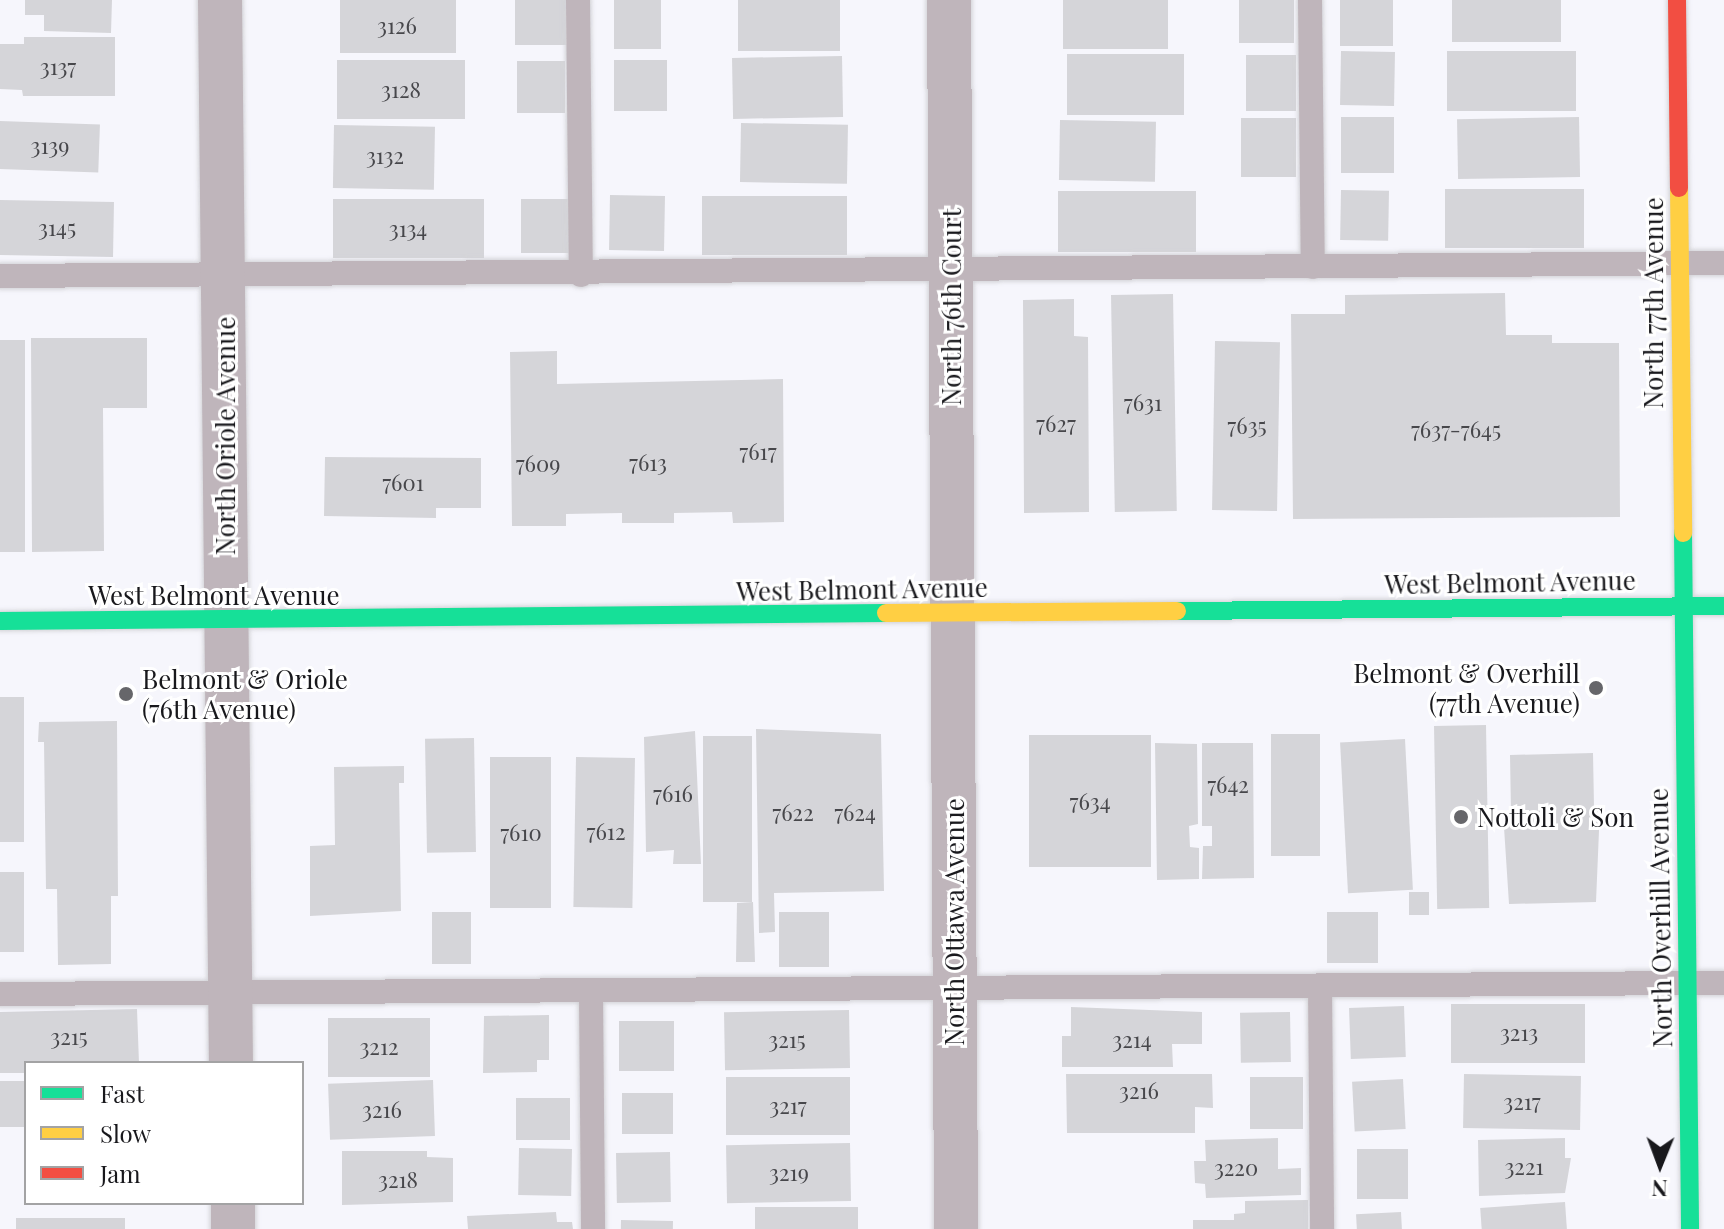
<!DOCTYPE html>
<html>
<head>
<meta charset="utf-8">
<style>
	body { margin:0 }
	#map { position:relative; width:1724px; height:1229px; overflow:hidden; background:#f6f6fc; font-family:"Playfair Display",serif }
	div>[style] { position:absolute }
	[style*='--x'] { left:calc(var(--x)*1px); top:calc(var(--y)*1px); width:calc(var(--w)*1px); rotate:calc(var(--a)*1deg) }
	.building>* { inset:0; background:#d5d5d9; transform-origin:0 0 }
	.roads { filter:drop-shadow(0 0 2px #d3d3d7) drop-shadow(0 0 2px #d3d3d7) }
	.lane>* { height:24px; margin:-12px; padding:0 12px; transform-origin:12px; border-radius:12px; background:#bfb5bb }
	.street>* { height:44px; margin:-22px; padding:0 22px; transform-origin:22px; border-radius:22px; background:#bfb5bb }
	.fast>* { height:18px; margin:-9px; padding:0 9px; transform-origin:9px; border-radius:9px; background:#16e098 }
	.slow>* { height:18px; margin:-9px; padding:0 9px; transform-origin:9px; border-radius:9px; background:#ffcf43 }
	.jam>* { height:18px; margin:-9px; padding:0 9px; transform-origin:9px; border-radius:9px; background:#f24e42 }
	.dots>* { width:22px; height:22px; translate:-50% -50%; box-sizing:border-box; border:4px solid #fff; border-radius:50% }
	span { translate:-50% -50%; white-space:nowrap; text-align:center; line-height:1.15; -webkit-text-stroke:6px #fff; paint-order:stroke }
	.number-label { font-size:22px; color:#47474b }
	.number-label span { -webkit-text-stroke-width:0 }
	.street-label { font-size:26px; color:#18181c }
	.poi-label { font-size:26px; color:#18181c }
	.right { translate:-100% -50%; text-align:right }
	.left { translate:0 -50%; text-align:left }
	.legend { position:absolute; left:24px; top:1061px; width:280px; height:144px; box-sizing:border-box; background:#fff; border:2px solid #a3a3a4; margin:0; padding:10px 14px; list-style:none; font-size:24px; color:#18181c }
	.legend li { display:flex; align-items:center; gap:16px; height:40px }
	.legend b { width:40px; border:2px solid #a3a3a4 }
	.north { position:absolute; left:1620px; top:1125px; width:80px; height:80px; -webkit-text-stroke:6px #fff; paint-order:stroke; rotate:181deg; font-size:22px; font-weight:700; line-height:32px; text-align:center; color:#18181c }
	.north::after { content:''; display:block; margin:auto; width:28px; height:36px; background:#18181c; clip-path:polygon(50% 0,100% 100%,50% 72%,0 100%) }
</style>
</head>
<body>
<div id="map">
	<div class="building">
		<div style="clip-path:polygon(25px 0,112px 0,111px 33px,44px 31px,44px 15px,25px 15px)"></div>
		<div style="left:340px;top:0;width:116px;height:53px"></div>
		<div style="left:515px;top:0;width:51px;height:45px"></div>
		<div style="left:614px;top:0;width:47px;height:49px"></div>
		<div style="left:738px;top:0;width:102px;height:51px"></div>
		<div style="left:1063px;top:0;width:105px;height:49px"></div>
		<div style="left:1239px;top:0;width:55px;height:43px"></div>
		<div style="left:1340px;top:0;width:53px;height:46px"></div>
		<div style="left:1452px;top:0;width:109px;height:42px"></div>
		<div style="clip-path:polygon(24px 37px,115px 37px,115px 96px,23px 96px,22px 90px,0 89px,0 44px,24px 44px)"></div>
		<div style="left:1341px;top:51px;width:54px;height:54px;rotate:1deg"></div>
		<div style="left:1447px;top:51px;width:129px;height:60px"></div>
		<div style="left:1067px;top:54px;width:117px;height:61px"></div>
		<div style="left:1246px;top:55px;width:50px;height:56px"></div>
		<div style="left:842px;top:56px;width:61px;height:110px;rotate:89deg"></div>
		<div style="left:337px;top:60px;width:128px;height:59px"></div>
		<div style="left:667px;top:60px;width:51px;height:53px;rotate:90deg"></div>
		<div style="left:517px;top:61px;width:48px;height:52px"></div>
		<div style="left:1341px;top:117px;width:53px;height:56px"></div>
		<div style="left:1579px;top:117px;width:60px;height:122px;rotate:89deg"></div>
		<div style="left:1296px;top:118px;width:59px;height:55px;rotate:90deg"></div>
		<div style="left:1060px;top:120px;width:96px;height:60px;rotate:1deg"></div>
		<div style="left:0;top:121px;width:100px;height:48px;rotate:2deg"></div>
		<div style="left:741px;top:123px;width:107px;height:59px;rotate:1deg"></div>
		<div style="left:334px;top:125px;width:101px;height:63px;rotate:1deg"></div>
		<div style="left:1445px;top:189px;width:139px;height:59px"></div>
		<div style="left:1341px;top:190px;width:48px;height:50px;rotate:1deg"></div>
		<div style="left:1196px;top:191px;width:61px;height:138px;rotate:90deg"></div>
		<div style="left:610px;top:195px;width:55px;height:55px;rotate:1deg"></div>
		<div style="left:847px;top:196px;width:59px;height:145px;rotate:90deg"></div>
		<div style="left:484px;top:199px;width:59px;height:151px;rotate:90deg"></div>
		<div style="left:521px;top:199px;width:48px;height:54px"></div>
		<div style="left:0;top:200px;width:114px;height:55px;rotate:1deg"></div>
		<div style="clip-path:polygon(1505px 293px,1506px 335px,1552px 335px,1552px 343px,1619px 343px,1620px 517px,1293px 519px,1291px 314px,1345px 314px,1345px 295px)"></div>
		<div style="left:1173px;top:294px;width:217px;height:62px;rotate:89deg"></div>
		<div style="clip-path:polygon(1074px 299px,1074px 336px,1088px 337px,1089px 512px,1024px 513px,1023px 300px)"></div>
		<div style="clip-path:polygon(31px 338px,147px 338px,147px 408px,103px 408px,104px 551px,32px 552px)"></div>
		<div style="left:25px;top:340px;width:212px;height:25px;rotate:90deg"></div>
		<div style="left:1215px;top:341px;width:65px;height:169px;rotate:1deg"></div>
		<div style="clip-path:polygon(557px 351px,557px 384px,783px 379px,784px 522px,733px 523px,732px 512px,674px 513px,674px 523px,622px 523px,622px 513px,566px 514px,566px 526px,512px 526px,510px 352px)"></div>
		<div style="clip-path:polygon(325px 457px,481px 458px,481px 508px,436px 508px,436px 518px,324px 516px)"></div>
		<div style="left:0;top:697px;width:24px;height:145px"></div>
		<div style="clip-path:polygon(117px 721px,118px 896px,111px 896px,111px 964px,58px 965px,57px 889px,46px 889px,44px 742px,38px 742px,39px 722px)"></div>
		<div style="left:1486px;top:725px;width:183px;height:52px;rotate:89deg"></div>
		<div style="clip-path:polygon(756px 729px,881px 734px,884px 891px,774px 893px,775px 932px,759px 933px)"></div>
		<div style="clip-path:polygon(695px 731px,701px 864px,673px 864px,674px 850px,646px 852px,644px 737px)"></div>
		<div style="left:1271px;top:734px;width:49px;height:122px"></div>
		<div style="left:1151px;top:735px;width:132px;height:122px;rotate:90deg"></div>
		<div style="left:703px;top:736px;width:49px;height:166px"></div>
		<div style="left:474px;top:738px;width:114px;height:49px;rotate:89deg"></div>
		<div style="left:1405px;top:739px;width:151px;height:65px;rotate:87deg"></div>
		<div style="clip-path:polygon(1155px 743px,1197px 744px,1198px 824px,1189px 826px,1190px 847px,1199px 848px,1199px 879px,1157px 880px)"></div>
		<div style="clip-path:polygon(1202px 743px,1253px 743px,1254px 878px,1202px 879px,1203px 846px,1212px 846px,1212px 826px,1202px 826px)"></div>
		<div style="clip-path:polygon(1593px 753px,1594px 806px,1600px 807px,1596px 902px,1509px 904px,1503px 812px,1511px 812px,1510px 755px)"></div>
		<div style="left:490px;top:757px;width:61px;height:151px"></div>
		<div style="left:576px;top:757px;width:59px;height:150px;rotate:1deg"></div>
		<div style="clip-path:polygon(404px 766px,404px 783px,399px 783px,401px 911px,310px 916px,310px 846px,335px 845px,334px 767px)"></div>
		<div style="left:0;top:872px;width:24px;height:80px"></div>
		<div style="left:1409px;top:892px;width:20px;height:23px"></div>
		<div style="clip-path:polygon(753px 902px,755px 962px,736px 962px,737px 903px)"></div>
		<div style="left:432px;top:912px;width:39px;height:52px"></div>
		<div style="left:779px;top:912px;width:50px;height:55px"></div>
		<div style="left:1327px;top:912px;width:51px;height:51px"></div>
		<div style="left:1451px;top:1004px;width:134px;height:59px"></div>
		<div style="left:1404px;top:1006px;width:51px;height:55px;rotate:88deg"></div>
		<div style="clip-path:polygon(1071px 1007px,1202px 1012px,1202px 1044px,1172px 1044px,1173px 1067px,1062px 1067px,1062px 1036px,1071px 1036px)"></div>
		<div style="clip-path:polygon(137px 1009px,139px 1063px,26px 1063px,26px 1073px,0 1073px,0 1012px)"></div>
		<div style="left:849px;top:1010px;width:58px;height:125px;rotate:89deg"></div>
		<div style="left:1290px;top:1012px;width:50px;height:50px;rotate:89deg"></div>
		<div style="clip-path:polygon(549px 1015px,549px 1060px,537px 1060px,537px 1072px,483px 1073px,484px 1016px)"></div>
		<div style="left:328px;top:1018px;width:102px;height:59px"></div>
		<div style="left:619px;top:1021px;width:55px;height:50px"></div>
		<div style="clip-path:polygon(1066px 1074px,1212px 1074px,1213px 1108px,1195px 1107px,1195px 1133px,1067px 1133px)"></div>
		<div style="left:1464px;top:1074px;width:117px;height:54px;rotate:1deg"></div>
		<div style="left:726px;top:1077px;width:124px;height:58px"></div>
		<div style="left:1303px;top:1077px;width:52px;height:53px;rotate:90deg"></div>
		<div style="left:1403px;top:1079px;width:50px;height:51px;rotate:87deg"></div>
		<div style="left:433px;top:1080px;width:56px;height:105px;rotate:88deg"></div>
		<div style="left:0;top:1081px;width:26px;height:46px"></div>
		<div style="left:673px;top:1093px;width:41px;height:51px;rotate:90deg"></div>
		<div style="left:516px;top:1098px;width:54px;height:42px"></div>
		<div style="clip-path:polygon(1278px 1138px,1278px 1169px,1301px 1168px,1301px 1195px,1206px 1198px,1205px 1184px,1195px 1183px,1194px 1161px,1206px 1161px,1205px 1140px)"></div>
		<div style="clip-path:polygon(1565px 1138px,1565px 1158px,1571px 1158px,1565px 1193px,1479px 1196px,1478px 1140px)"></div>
		<div style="left:850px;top:1143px;width:58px;height:124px;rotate:89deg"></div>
		<div style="left:519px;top:1148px;width:53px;height:47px;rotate:1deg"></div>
		<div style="left:1357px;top:1149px;width:51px;height:50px"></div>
		<div style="clip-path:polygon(342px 1151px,427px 1151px,427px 1157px,453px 1158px,453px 1202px,342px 1205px)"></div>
		<div style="left:670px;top:1152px;width:50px;height:54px;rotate:89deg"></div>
		<div style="clip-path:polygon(1308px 1200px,1308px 1229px,1193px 1229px,1193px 1220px,1234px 1220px,1234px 1214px,1245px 1213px,1245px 1201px)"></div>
		<div style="left:1565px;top:1202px;width:27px;height:85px;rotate:86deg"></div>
		<div style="left:858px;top:1207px;width:22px;height:103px;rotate:90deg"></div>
		<div style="clip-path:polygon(556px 1212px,557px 1222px,572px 1222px,573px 1229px,468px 1229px,467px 1216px)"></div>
		<div style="left:1401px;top:1212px;width:17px;height:45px;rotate:87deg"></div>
		<div style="left:16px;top:1218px;width:109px;height:11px"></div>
		<div style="left:621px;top:1220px;width:52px;height:9px;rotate:1deg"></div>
	</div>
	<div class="roads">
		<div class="lane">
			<div style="--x:578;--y:0;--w:275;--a:89.4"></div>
			<div style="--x:1310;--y:0;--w:267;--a:89.4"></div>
			<div style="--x:0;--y:276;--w:1724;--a:-0.43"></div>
			<div style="--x:1320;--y:987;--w:242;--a:89.5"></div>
			<div style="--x:591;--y:993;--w:236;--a:89.5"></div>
			<div style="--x:0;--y:994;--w:1724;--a:-0.37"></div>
		</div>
		<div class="street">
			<div style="--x:220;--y:0;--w:1063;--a:89.41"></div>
			<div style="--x:949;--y:0;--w:1229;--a:89.67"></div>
			<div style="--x:233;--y:1203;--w:26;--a:90"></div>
		</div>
		<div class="fast">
			<div style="--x:1683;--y:533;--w:696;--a:89.42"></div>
			<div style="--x:1177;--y:611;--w:547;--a:-0.52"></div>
			<div style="--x:0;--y:621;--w:886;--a:-0.52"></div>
		</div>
		<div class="slow">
			<div style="--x:1679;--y:188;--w:345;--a:89.3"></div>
			<div style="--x:886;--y:613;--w:291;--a:-0.4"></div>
		</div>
		<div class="jam">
			<div style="--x:1677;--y:0;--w:188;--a:89.4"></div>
		</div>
	</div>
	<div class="dots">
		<div style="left:1596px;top:688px;background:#66666a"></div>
		<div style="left:126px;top:694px;background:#66666a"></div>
		<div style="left:1461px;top:817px;background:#66666a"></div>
	</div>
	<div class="number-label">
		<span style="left:397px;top:26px">3126</span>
		<span style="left:58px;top:67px">3137</span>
		<span style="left:401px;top:90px">3128</span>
		<span style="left:50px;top:146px">3139</span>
		<span style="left:385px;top:156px">3132</span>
		<span style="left:57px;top:228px">3145</span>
		<span style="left:408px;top:229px">3134</span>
		<span style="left:1143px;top:403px">7631</span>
		<span style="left:1056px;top:424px">7627</span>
		<span style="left:1247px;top:426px">7635</span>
		<span style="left:1456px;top:430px">7637-7645</span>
		<span style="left:758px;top:452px">7617</span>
		<span style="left:648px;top:463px">7613</span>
		<span style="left:538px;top:464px">7609</span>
		<span style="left:403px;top:483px">7601</span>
		<span style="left:1228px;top:785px">7642</span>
		<span style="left:673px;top:794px">7616</span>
		<span style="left:1090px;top:802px">7634</span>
		<span style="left:793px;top:813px">7622</span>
		<span style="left:855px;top:813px">7624</span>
		<span style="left:606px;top:832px">7612</span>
		<span style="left:521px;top:833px">7610</span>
		<span style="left:1519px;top:1033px">3213</span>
		<span style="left:69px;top:1037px">3215</span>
		<span style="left:787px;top:1040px">3215</span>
		<span style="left:1132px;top:1040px">3214</span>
		<span style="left:379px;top:1047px">3212</span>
		<span style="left:1139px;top:1091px">3216</span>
		<span style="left:1522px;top:1102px">3217</span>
		<span style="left:788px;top:1106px">3217</span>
		<span style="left:382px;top:1110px">3216</span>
		<span style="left:1524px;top:1167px">3221</span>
		<span style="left:1236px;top:1168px">3220</span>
		<span style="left:789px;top:1173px">3219</span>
		<span style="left:398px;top:1180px">3218</span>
	</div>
	<div class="street-label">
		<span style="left:1653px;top:303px;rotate:-90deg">North 77th Avenue</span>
		<span style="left:951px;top:307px;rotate:-90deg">North 76th Court</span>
		<span style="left:225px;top:436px;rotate:-90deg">North Oriole Avenue</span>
		<span style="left:1510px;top:582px;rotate:-1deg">West Belmont Avenue</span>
		<span style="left:862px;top:589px;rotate:-1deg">West Belmont Avenue</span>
		<span style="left:214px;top:595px">West Belmont Avenue</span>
		<span style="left:1660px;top:918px;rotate:-91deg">North Overhill Avenue</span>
		<span style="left:954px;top:922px;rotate:-90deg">North Ottawa Avenue</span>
	</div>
	<div class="poi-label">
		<span class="right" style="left:1580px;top:688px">Belmont &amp; Overhill<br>(77th Avenue)</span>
		<span class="left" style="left:142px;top:694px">Belmont &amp; Oriole<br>(76th Avenue)</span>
		<span class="left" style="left:1477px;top:817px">Nottoli &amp; Son</span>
	</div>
	<ul class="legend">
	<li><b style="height:10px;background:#16e098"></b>Fast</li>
	<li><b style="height:10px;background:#ffcf43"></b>Slow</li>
	<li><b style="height:10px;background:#f24e42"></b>Jam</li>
	</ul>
	<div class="north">N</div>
</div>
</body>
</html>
